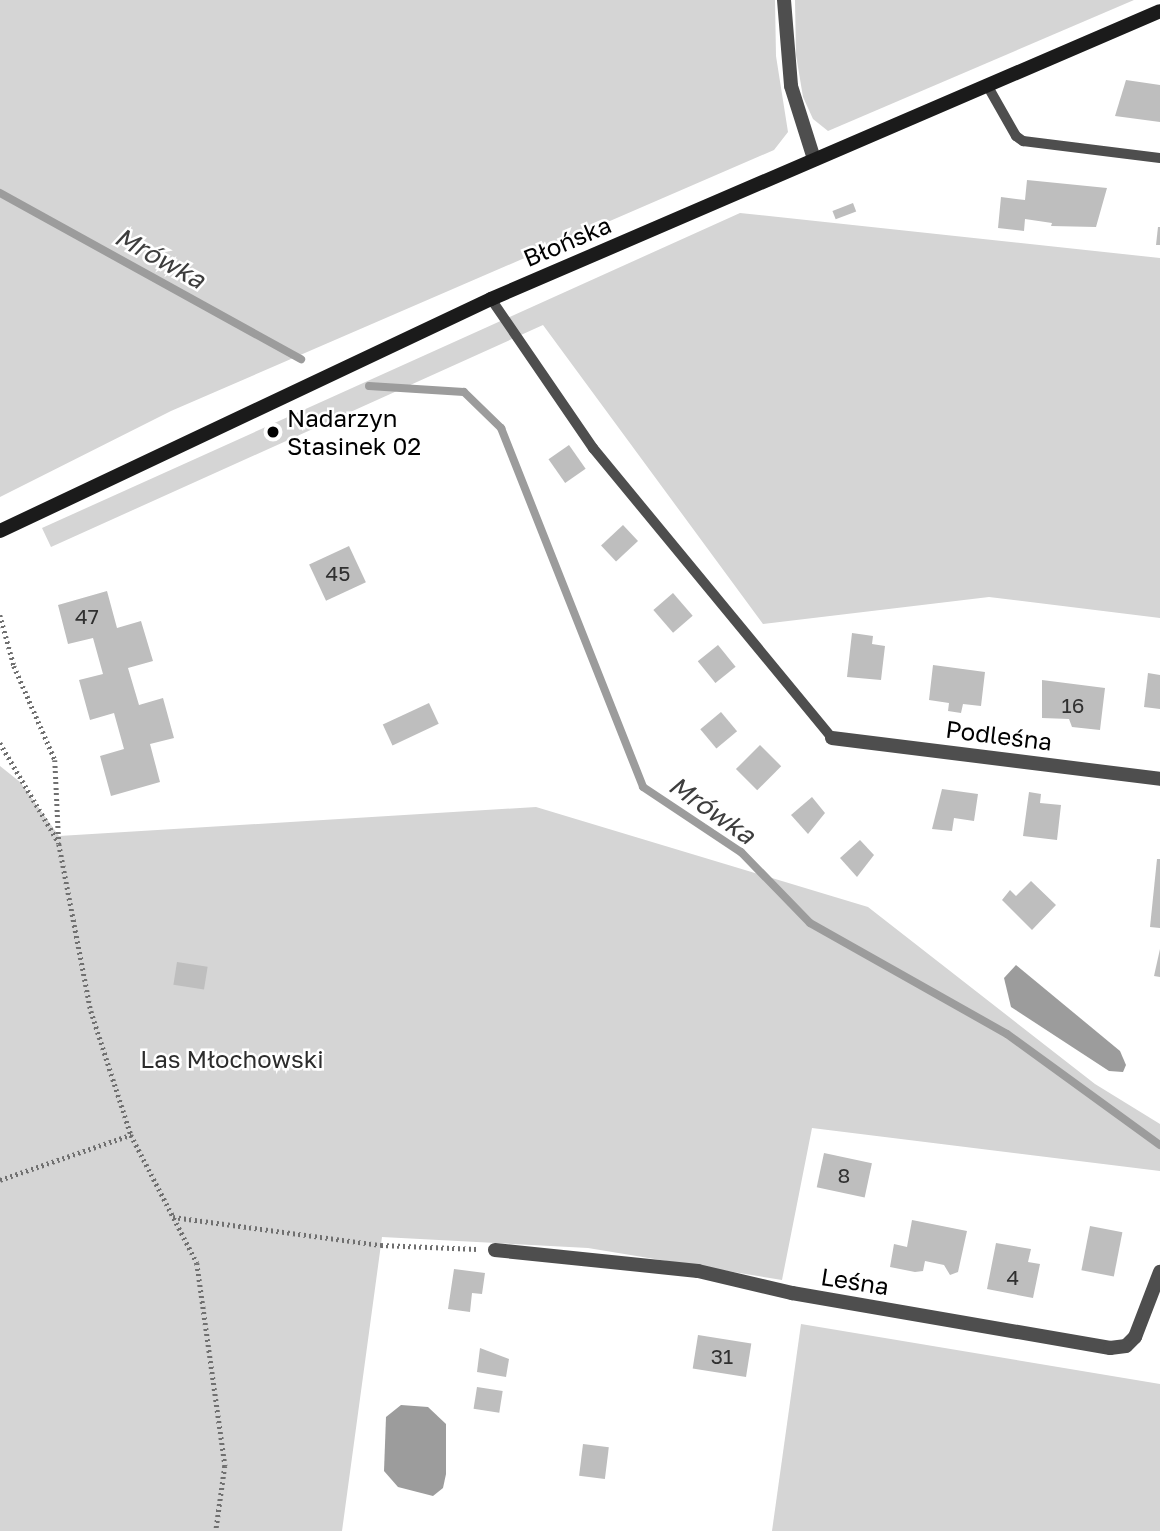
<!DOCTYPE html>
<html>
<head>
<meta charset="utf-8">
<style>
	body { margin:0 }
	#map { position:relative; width:1160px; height:1531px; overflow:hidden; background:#fff; font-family:"Golos Text",sans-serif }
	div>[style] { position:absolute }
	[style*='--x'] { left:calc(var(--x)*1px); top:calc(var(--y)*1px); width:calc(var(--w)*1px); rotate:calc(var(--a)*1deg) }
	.green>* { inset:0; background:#d5d5d5 }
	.water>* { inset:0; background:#9c9c9c }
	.stream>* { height:8px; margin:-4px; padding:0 4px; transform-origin:4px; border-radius:4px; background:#9c9c9c }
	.building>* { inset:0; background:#bebebe; transform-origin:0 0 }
	.path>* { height:4.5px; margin-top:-2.25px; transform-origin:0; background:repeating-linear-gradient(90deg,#707070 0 2px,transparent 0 5.5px) }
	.lane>* { height:10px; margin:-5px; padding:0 5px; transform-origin:5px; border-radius:5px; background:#4e4e4e }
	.street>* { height:14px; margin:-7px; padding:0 7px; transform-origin:7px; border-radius:7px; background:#4e4e4e }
	.secondary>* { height:14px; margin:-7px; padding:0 7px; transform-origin:7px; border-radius:7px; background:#1b1b1b }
	.dots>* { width:19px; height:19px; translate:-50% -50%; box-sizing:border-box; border:4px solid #fff; border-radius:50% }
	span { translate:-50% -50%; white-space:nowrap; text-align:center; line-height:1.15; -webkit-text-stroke:5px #fff; paint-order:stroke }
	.number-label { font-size:21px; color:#303030 }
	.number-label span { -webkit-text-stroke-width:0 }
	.street-label { font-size:24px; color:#000 }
	.poi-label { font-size:24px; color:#000 }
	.left { translate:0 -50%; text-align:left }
	.park-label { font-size:24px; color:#2c2c2c }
	.water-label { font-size:26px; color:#3d3d3d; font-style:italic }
</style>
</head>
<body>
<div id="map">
	<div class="green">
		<div style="clip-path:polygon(0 0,775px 0,776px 56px,788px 132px,774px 150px,171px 411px,0 497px)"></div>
		<div style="clip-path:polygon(795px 0,1134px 0,828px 131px,813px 119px,803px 97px,796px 55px)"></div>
		<div style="clip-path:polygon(740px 213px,1160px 258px,1160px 618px,989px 597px,763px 624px,543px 325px,51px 547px,42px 528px)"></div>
		<div style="clip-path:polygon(0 766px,20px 782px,59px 836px,536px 807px,868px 907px,1095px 1084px,1160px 1124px,1160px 1171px,812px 1128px,782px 1280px,588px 1248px,382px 1237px,342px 1531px,0 1531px)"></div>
		<div style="clip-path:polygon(801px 1324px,1160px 1384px,1160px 1531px,772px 1531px)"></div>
	</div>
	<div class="water">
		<div style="clip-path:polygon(1016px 965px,1120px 1051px,1126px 1065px,1123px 1072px,1109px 1071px,1011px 1007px,1004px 978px)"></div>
		<div style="clip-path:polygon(401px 1405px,428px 1407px,446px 1424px,446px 1474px,443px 1488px,433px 1496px,398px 1487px,384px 1471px,386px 1417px)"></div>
	</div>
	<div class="stream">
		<div style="--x:0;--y:193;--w:344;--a:28.9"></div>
		<div style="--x:369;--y:386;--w:95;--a:3.6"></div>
		<div style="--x:464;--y:392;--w:52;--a:44.2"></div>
		<div style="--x:501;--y:428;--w:386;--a:68.4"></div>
		<div style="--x:643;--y:787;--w:118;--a:33.6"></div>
		<div style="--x:741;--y:852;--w:99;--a:45.8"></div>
		<div style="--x:810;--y:923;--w:226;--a:29.4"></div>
		<div style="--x:1007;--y:1034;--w:189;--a:36"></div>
	</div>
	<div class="building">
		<div style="clip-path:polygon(1126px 80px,1160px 85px,1160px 122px,1115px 116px)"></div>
		<div style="clip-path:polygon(1027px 180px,1107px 188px,1096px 227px,1051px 226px,1052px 223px,1025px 219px,1024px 231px,998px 228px,1001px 197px,1025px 200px)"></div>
		<div style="left:853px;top:203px;width:9px;height:22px;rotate:69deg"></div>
		<div style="clip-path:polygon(1158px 227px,1160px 227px,1160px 245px,1156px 245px)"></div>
		<div style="left:569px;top:445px;width:29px;height:25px;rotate:55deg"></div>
		<div style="left:623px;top:525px;width:22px;height:30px;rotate:47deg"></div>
		<div style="left:349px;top:546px;width:40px;height:44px;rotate:65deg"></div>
		<div style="clip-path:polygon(107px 591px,117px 628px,141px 621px,153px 661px,128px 668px,139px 705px,163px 698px,174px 738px,150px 744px,160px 782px,111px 796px,100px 756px,124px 749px,114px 713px,90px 720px,79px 680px,103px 674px,93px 638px,68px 644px,58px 605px)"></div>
		<div style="left:673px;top:593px;width:30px;height:26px;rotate:49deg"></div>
		<div style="clip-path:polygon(852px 633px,873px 636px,872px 644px,885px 646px,881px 680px,847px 677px)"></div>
		<div style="left:718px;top:645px;width:28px;height:26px;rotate:51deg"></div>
		<div style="clip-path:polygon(933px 665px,985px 672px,981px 706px,963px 704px,961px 713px,948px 711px,949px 703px,929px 700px)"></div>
		<div style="clip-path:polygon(1148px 673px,1160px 675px,1160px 709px,1144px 707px)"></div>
		<div style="clip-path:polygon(1042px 680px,1105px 688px,1100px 730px,1072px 727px,1069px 719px,1042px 718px)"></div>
		<div style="left:429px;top:703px;width:23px;height:51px;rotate:65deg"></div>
		<div style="left:721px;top:712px;width:25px;height:27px;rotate:50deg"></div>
		<div style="left:760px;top:745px;width:30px;height:34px;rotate:45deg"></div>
		<div style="clip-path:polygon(942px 789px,978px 794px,974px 821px,954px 818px,952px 831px,932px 829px)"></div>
		<div style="clip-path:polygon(1029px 792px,1041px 794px,1040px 803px,1061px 805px,1057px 840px,1023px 836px)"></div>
		<div style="clip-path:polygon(812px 797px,825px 813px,808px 834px,791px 815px)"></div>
		<div style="clip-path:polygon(860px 840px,874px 855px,857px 877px,840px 858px)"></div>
		<div style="clip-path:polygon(1157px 859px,1160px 859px,1160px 928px,1150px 927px)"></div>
		<div style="clip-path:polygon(1031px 881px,1056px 905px,1032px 930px,1002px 900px,1010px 890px,1016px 896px)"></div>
		<div style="clip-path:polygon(1160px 949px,1160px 977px,1154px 976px)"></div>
		<div style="left:177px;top:962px;width:31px;height:23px;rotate:9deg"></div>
		<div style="left:824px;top:1153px;width:49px;height:35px;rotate:12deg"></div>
		<div style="clip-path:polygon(912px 1220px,967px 1231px,958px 1272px,950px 1275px,944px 1265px,925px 1261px,923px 1271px,915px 1272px,890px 1267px,894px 1244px,907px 1247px)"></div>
		<div style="left:1090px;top:1226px;width:33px;height:45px;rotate:11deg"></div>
		<div style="clip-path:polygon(996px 1243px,1031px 1249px,1028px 1262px,1040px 1264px,1033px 1298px,987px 1289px)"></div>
		<div style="clip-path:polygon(454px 1269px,485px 1273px,482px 1294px,472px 1293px,470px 1312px,448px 1309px)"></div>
		<div style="left:698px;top:1335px;width:54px;height:34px;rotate:9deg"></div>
		<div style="clip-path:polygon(480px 1348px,509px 1359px,506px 1377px,477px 1372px)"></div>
		<div style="left:477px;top:1387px;width:26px;height:22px;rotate:9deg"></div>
		<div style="left:583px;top:1444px;width:26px;height:32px;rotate:7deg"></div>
	</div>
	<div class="path">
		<div style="--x:0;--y:615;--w:53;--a:74.6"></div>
		<div style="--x:14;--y:666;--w:103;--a:66.4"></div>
		<div style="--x:55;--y:760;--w:84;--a:87.3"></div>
		<div style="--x:59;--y:844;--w:170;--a:79.2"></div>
		<div style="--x:91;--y:1011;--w:130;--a:72.1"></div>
		<div style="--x:131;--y:1135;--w:144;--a:62.7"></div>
		<div style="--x:197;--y:1263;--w:205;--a:82.1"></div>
		<div style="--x:225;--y:1466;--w:66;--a:97.9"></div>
		<div style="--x:0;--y:743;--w:116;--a:59.5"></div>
		<div style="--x:0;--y:1180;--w:139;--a:-19"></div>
		<div style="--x:173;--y:1217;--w:210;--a:7.7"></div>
		<div style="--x:381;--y:1245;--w:96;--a:2.4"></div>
	</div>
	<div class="lane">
		<div style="--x:987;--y:85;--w:59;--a:60.4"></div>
		<div style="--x:1016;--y:136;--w:9;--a:36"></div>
		<div style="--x:1023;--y:141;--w:138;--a:7.1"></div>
		<div style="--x:491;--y:299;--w:181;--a:55.6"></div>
		<div style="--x:593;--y:448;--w:376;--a:50.5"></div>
	</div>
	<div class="street">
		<div style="--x:784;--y:0;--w:86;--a:85.3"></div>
		<div style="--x:791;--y:86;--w:77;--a:72.5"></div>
		<div style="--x:832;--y:738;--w:331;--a:7.1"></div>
		<div style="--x:495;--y:1250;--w:204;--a:5.9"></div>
		<div style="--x:698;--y:1271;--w:97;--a:13.2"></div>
		<div style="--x:792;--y:1293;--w:323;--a:9.8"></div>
		<div style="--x:1110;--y:1348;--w:16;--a:-7"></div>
		<div style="--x:1126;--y:1346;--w:13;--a:-45"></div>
		<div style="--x:1135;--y:1337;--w:70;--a:-69"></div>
	</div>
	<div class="secondary">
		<div style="--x:0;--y:531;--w:543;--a:-25.29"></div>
		<div style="--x:491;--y:299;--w:728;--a:-23.29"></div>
	</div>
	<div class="dots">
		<div style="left:273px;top:432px;background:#000"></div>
	</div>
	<div class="number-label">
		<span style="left:338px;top:573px">45</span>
		<span style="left:87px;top:616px">47</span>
		<span style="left:1073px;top:705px">16</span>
		<span style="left:844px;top:1175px">8</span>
		<span style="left:1013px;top:1277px">4</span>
		<span style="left:722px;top:1356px">31</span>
	</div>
	<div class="street-label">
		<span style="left:567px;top:241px;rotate:-23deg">Błońska</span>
		<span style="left:999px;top:735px;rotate:7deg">Podleśna</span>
		<span style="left:855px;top:1281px;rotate:9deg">Leśna</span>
	</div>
	<div class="poi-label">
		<span class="left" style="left:287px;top:432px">Nadarzyn<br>Stasinek 02</span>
	</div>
	<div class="park-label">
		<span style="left:232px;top:1059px">Las Młochowski</span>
	</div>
	<div class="water-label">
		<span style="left:160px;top:258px;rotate:29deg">Mrówka</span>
		<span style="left:712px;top:810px;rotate:35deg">Mrówka</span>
	</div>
</div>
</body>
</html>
